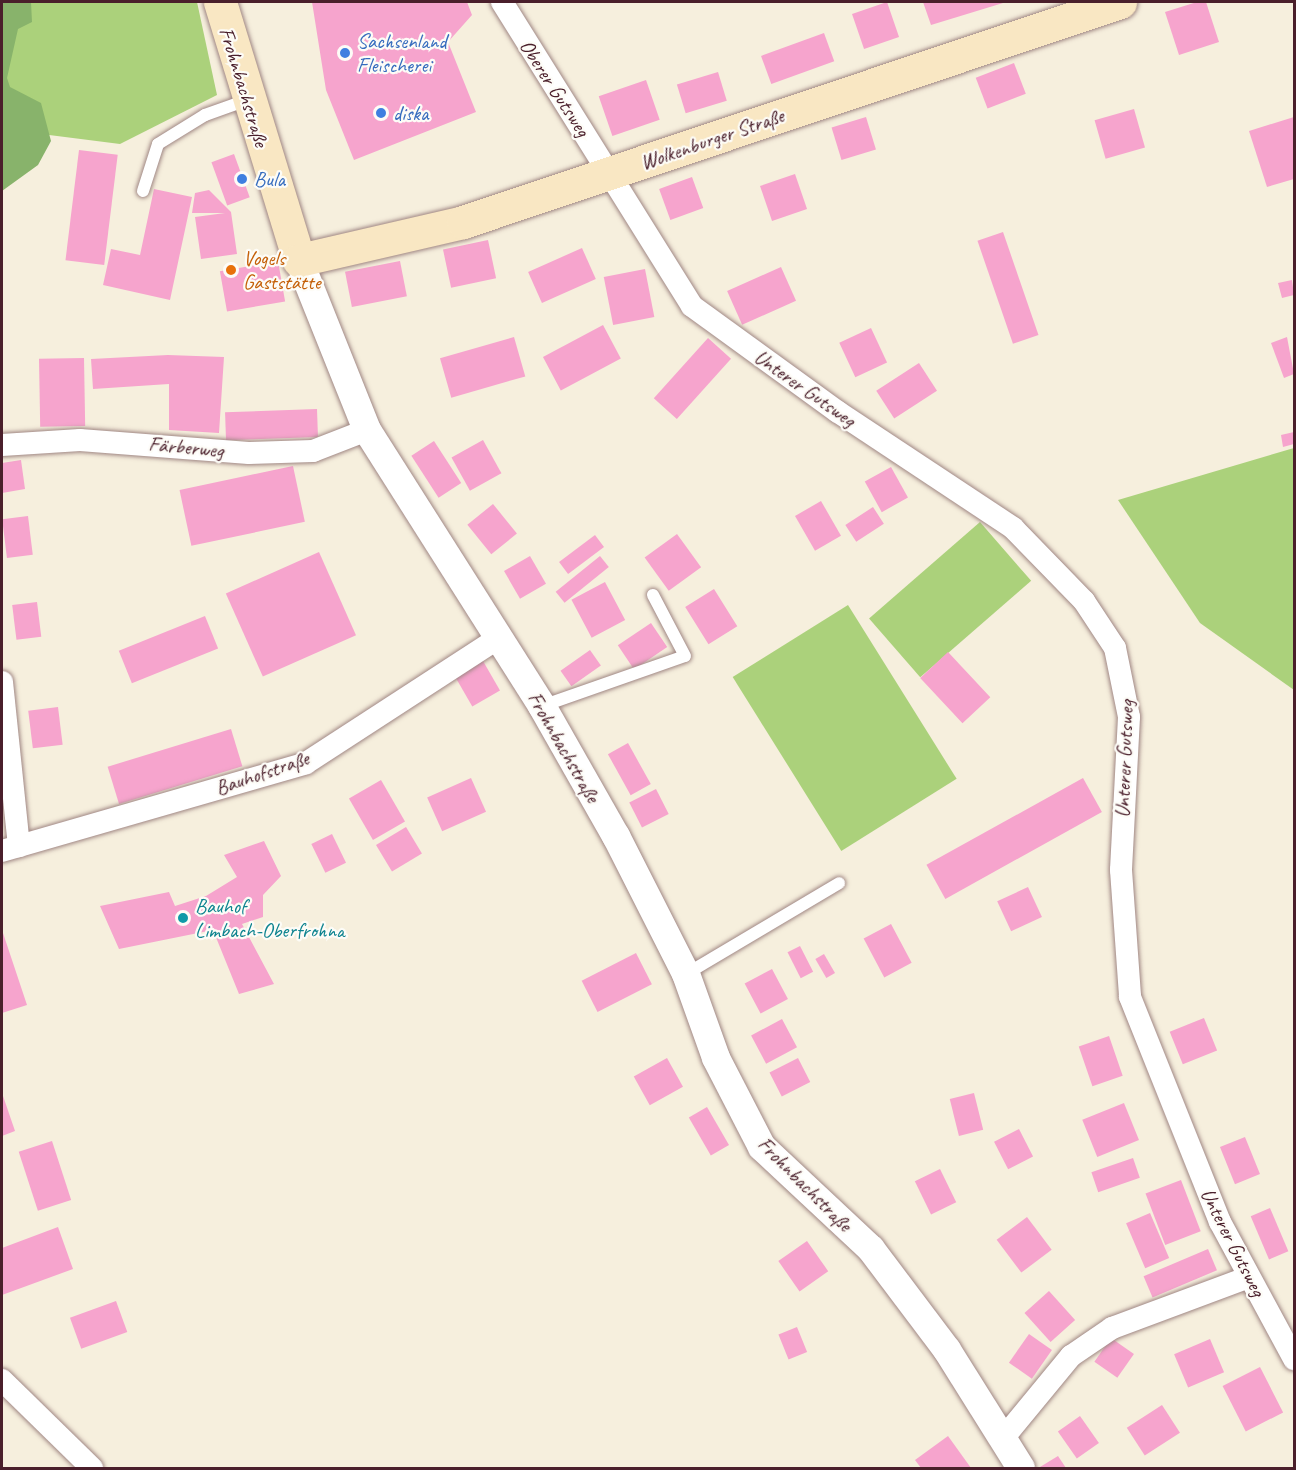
<!DOCTYPE html>
<html>
<head>
<meta charset="utf-8">
<style>
	body { margin:0 }
	#map { position:relative; width:1296px; height:1470px; overflow:hidden; background:#f6efdd; font-family:Caveat,sans-serif }
	div>[style] { position:absolute }
	[style*='--x'] { left:calc(var(--x)*1px); top:calc(var(--y)*1px); width:calc(var(--w)*1px); rotate:calc(var(--a)*1deg) }
	.green>* { inset:0; background:#abd17b; transform-origin:0 0 }
	.forest>* { inset:0; background:#88b36b }
	.building>* { inset:0; background:#f6a4cd; transform-origin:0 0 }
	.roads { filter:drop-shadow(0 0 2px #a08784) drop-shadow(0 0 2px #a08784) }
	.service>* { height:12px; margin:-6px; padding:0 6px; transform-origin:6px; border-radius:6px; background:#fff }
	.minor>* { height:22px; margin:-11px; padding:0 11px; transform-origin:11px; border-radius:11px; background:#fff }
	.tertiary>* { height:28px; margin:-14px; padding:0 14px; transform-origin:14px; border-radius:14px; background:#fff }
	.secondary>* { height:33px; margin:-16.5px; padding:0 16.5px; transform-origin:16.5px; border-radius:16.5px; background:#f9e7c3 }
	.dots>* { width:16px; height:16px; translate:-50% -50%; box-sizing:border-box; border:3px solid #fdfcf7; border-radius:50% }
	span { translate:-50% -50%; white-space:nowrap; text-align:center; line-height:1.15; -webkit-text-stroke:4.5px #fdfcf7; paint-order:stroke }
	.shop-label { font-size:21px; color:#366cbe }
	.left { translate:0 -50%; text-align:left }
	.street-label { font-size:21px; color:#4a1f2b }
	.food-label { font-size:21px; color:#c56008 }
	.culture-label { font-size:21px; color:#0d838f }
	.frame { position:absolute; inset:0; border:3px solid #4a1f2b; pointer-events:none }
</style>
</head>
<body>
<div id="map">
	<div class="green">
		<div style="clip-path:polygon(2px 2px,197px 2px,217px 95px,120px 144px,2px 129px)"></div>
		<div style="clip-path:polygon(1294px 448px,1294px 690px,1200px 623px,1118px 500px)"></div>
		<div style="left:980px;top:522px;width:78px;height:147px;rotate:49deg"></div>
		<div style="left:848px;top:605px;width:205px;height:136px;rotate:58deg"></div>
	</div>
	<div class="forest">
		<div style="clip-path:polygon(2px 2px,31px 2px,32px 22px,18px 29px,7px 78px,10px 87px,41px 103px,51px 141px,38px 165px,2px 191px)"></div>
	</div>
	<div class="building">
		<div style="clip-path:polygon(312px 2px,467px 2px,472px 15px,448px 42px,476px 112px,354px 160px,326px 90px)"></div>
		<div style="left:887px;top:2px;width:37px;height:37px;rotate:71deg"></div>
		<div style="clip-path:polygon(923px 2px,1002px 2px,1003px 3px,931px 25px)"></div>
		<div style="clip-path:polygon(1197px 2px,1206px 2px,1219px 42px,1179px 55px,1165px 12px)"></div>
		<div style="left:824px;top:33px;width:30px;height:67px;rotate:70deg"></div>
		<div style="left:1014px;top:63px;width:33px;height:41px;rotate:69deg"></div>
		<div style="left:718px;top:72px;width:30px;height:43px;rotate:73deg"></div>
		<div style="left:646px;top:80px;width:42px;height:50px;rotate:71deg"></div>
		<div style="left:1134px;top:109px;width:40px;height:41px;rotate:74deg"></div>
		<div style="left:866px;top:117px;width:34px;height:36px;rotate:73deg"></div>
		<div style="clip-path:polygon(1294px 117px,1294px 179px,1267px 187px,1249px 131px)"></div>
		<div style="left:79px;top:150px;width:39px;height:111px;rotate:7deg"></div>
		<div style="left:234px;top:154px;width:46px;height:24px;rotate:70deg"></div>
		<div style="left:795px;top:174px;width:37px;height:37px;rotate:71deg"></div>
		<div style="left:692px;top:177px;width:33px;height:35px;rotate:70deg"></div>
		<div style="clip-path:polygon(154px 189px,192px 197px,170px 300px,103px 285px,111px 249px,140px 255px)"></div>
		<div style="clip-path:polygon(209px 190px,231px 212px,237px 254px,201px 259px,195px 217px,225px 213px,192px 213px,195px 193px)"></div>
		<div style="left:1003px;top:232px;width:109px;height:27px;rotate:71deg"></div>
		<div style="left:488px;top:240px;width:39px;height:46px;rotate:78deg"></div>
		<div style="left:582px;top:248px;width:34px;height:59px;rotate:66deg"></div>
		<div style="left:278px;top:261px;width:41px;height:59px;rotate:80deg"></div>
		<div style="left:400px;top:261px;width:36px;height:56px;rotate:79deg"></div>
		<div style="left:781px;top:267px;width:37px;height:59px;rotate:66deg"></div>
		<div style="left:645px;top:269px;width:49px;height:42px;rotate:79deg"></div>
		<div style="clip-path:polygon(1292px 280px,1294px 295px,1282px 298px,1278px 283px)"></div>
		<div style="left:603px;top:325px;width:38px;height:68px;rotate:62deg"></div>
		<div style="left:871px;top:328px;width:38px;height:35px;rotate:65deg"></div>
		<div style="left:514px;top:337px;width:41px;height:77px;rotate:74deg"></div>
		<div style="clip-path:polygon(1287px 337px,1294px 374px,1284px 378px,1271px 343px)"></div>
		<div style="left:708px;top:338px;width:31px;height:81px;rotate:42deg"></div>
		<div style="clip-path:polygon(168px 355px,224px 357px,219px 433px,169px 430px,169px 384px,93px 389px,91px 359px)"></div>
		<div style="left:84px;top:358px;width:68px;height:45px;rotate:89deg"></div>
		<div style="left:919px;top:363px;width:33px;height:51px;rotate:57deg"></div>
		<div style="left:317px;top:409px;width:28px;height:92px;rotate:88deg"></div>
		<div style="clip-path:polygon(1294px 432px,1294px 444px,1283px 447px,1281px 435px)"></div>
		<div style="left:483px;top:440px;width:38px;height:36px;rotate:61deg"></div>
		<div style="left:434px;top:441px;width:50px;height:27px;rotate:57deg"></div>
		<div style="clip-path:polygon(21px 460px,25px 489px,2px 493px,2px 463px)"></div>
		<div style="left:293px;top:466px;width:57px;height:116px;rotate:78deg"></div>
		<div style="left:891px;top:467px;width:35px;height:30px;rotate:61deg"></div>
		<div style="left:821px;top:501px;width:40px;height:30px;rotate:60deg"></div>
		<div style="left:493px;top:504px;width:38px;height:33px;rotate:51deg"></div>
		<div style="left:873px;top:507px;width:20px;height:33px;rotate:57deg"></div>
		<div style="left:28px;top:516px;width:39px;height:26px;rotate:83deg"></div>
		<div style="left:677px;top:534px;width:41px;height:40px;rotate:54deg"></div>
		<div style="left:595px;top:535px;width:15px;height:45px;rotate:53deg"></div>
		<div style="left:319px;top:552px;width:91px;height:102px;rotate:66deg"></div>
		<div style="left:530px;top:556px;width:32px;height:30px;rotate:60deg"></div>
		<div style="left:600px;top:556px;width:14px;height:57px;rotate:51deg"></div>
		<div style="left:605px;top:582px;width:43px;height:38px;rotate:62deg"></div>
		<div style="left:714px;top:589px;width:44px;height:34px;rotate:58deg"></div>
		<div style="left:37px;top:602px;width:35px;height:25px;rotate:83deg"></div>
		<div style="left:205px;top:616px;width:35px;height:93px;rotate:68deg"></div>
		<div style="left:651px;top:623px;width:29px;height:40px;rotate:56deg"></div>
		<div style="left:590px;top:650px;width:19px;height:36px;rotate:55deg"></div>
		<div style="left:948px;top:652px;width:62px;height:38px;rotate:47deg"></div>
		<div style="left:483px;top:661px;width:34px;height:32px;rotate:60deg"></div>
		<div style="left:58px;top:707px;width:38px;height:30px;rotate:83deg"></div>
		<div style="left:231px;top:729px;width:39px;height:129px;rotate:73deg"></div>
		<div style="left:628px;top:743px;width:47px;height:23px;rotate:61deg"></div>
		<div style="left:471px;top:778px;width:37px;height:48px;rotate:66deg"></div>
		<div style="left:1083px;top:778px;width:39px;height:179px;rotate:61deg"></div>
		<div style="left:381px;top:780px;width:48px;height:37px;rotate:60deg"></div>
		<div style="left:656px;top:789px;width:28px;height:30px;rotate:63deg"></div>
		<div style="left:406px;top:827px;width:31px;height:35px;rotate:59deg"></div>
		<div style="left:332px;top:834px;width:32px;height:23px;rotate:64deg"></div>
		<div style="clip-path:polygon(264px 841px,281px 876px,263px 895px,263px 917px,242px 924px,274px 984px,239px 994px,213px 930px,119px 949px,100px 906px,169px 892px,175px 906px,206px 896px,237px 877px,224px 855px)"></div>
		<div style="left:1028px;top:887px;width:33px;height:34px;rotate:65deg"></div>
		<div style="left:891px;top:924px;width:44px;height:31px;rotate:62deg"></div>
		<div style="clip-path:polygon(2px 930px,27px 1005px,2px 1013px)"></div>
		<div style="left:800px;top:946px;width:29px;height:14px;rotate:63deg"></div>
		<div style="left:636px;top:953px;width:35px;height:61px;rotate:63deg"></div>
		<div style="left:824px;top:954px;width:22px;height:10px;rotate:60deg"></div>
		<div style="left:772px;top:969px;width:34px;height:31px;rotate:62deg"></div>
		<div style="left:1204px;top:1018px;width:35px;height:37px;rotate:68deg"></div>
		<div style="left:782px;top:1019px;width:32px;height:35px;rotate:62deg"></div>
		<div style="left:1109px;top:1036px;width:42px;height:32px;rotate:71deg"></div>
		<div style="left:667px;top:1058px;width:33px;height:38px;rotate:61deg"></div>
		<div style="left:798px;top:1058px;width:27px;height:32px;rotate:63deg"></div>
		<div style="clip-path:polygon(2px 1093px,15px 1131px,2px 1136px)"></div>
		<div style="left:974px;top:1093px;width:38px;height:25px;rotate:76deg"></div>
		<div style="left:1124px;top:1103px;width:40px;height:45px;rotate:68deg"></div>
		<div style="left:707px;top:1107px;width:44px;height:21px;rotate:60deg"></div>
		<div style="left:1019px;top:1129px;width:31px;height:28px;rotate:63deg"></div>
		<div style="left:1245px;top:1137px;width:40px;height:27px;rotate:68deg"></div>
		<div style="left:52px;top:1141px;width:62px;height:35px;rotate:72deg"></div>
		<div style="left:1133px;top:1158px;width:21px;height:44px;rotate:71deg"></div>
		<div style="left:940px;top:1169px;width:37px;height:28px;rotate:64deg"></div>
		<div style="left:1181px;top:1180px;width:55px;height:38px;rotate:69deg"></div>
		<div style="left:1270px;top:1208px;width:47px;height:21px;rotate:67deg"></div>
		<div style="left:1150px;top:1213px;width:49px;height:26px;rotate:67deg"></div>
		<div style="left:1027px;top:1217px;width:41px;height:38px;rotate:53deg"></div>
		<div style="clip-path:polygon(58px 1227px,73px 1269px,2px 1295px,2px 1248px)"></div>
		<div style="left:807px;top:1241px;width:37px;height:35px;rotate:55deg"></div>
		<div style="left:1208px;top:1249px;width:23px;height:70px;rotate:67deg"></div>
		<div style="left:1049px;top:1291px;width:39px;height:33px;rotate:48deg"></div>
		<div style="left:116px;top:1301px;width:33px;height:49px;rotate:70deg"></div>
		<div style="left:797px;top:1327px;width:27px;height:20px;rotate:68deg"></div>
		<div style="left:1029px;top:1334px;width:28px;height:35px;rotate:35deg"></div>
		<div style="left:1111px;top:1338px;width:28px;height:29px;rotate:35deg"></div>
		<div style="left:1210px;top:1339px;width:36px;height:39px;rotate:67deg"></div>
		<div style="left:1260px;top:1367px;width:51px;height:42px;rotate:63deg"></div>
		<div style="left:1162px;top:1405px;width:33px;height:42px;rotate:57deg"></div>
		<div style="left:1080px;top:1416px;width:33px;height:27px;rotate:55deg"></div>
		<div style="clip-path:polygon(948px 1436px,971px 1468px,921px 1468px,915px 1460px)"></div>
		<div style="clip-path:polygon(1058px 1456px,1066px 1468px,1041px 1468px,1040px 1467px)"></div>
	</div>
	<div class="roads">
		<div class="service">
			<div style="--x:143;--y:191;--w:49;--a:-72.3"></div>
			<div style="--x:158;--y:144;--w:55;--a:-31.7"></div>
			<div style="--x:205;--y:115;--w:45;--a:-19.7"></div>
			<div style="--x:542;--y:706;--w:151;--a:-19.3"></div>
			<div style="--x:685;--y:656;--w:69;--a:-117.7"></div>
			<div style="--x:686;--y:974;--w:178;--a:-30.7"></div>
		</div>
		<div class="minor">
			<div style="--x:502;--y:2;--w:358;--a:58"></div>
			<div style="--x:692;--y:306;--w:180;--a:36"></div>
			<div style="--x:838;--y:412;--w:210;--a:33.5"></div>
			<div style="--x:1013;--y:528;--w:102;--a:45.8"></div>
			<div style="--x:1084;--y:601;--w:56;--a:56.6"></div>
			<div style="--x:1115;--y:648;--w:70;--a:78.5"></div>
			<div style="--x:1129;--y:717;--w:153;--a:93"></div>
			<div style="--x:1121;--y:870;--w:127;--a:85.9"></div>
			<div style="--x:1130;--y:997;--w:242;--a:68.2"></div>
			<div style="--x:1220;--y:1222;--w:156;--a:61.6"></div>
			<div style="--x:2;--y:445;--w:78;--a:-3.7"></div>
			<div style="--x:80;--y:440;--w:169;--a:4.4"></div>
			<div style="--x:249;--y:453;--w:64;--a:-1.8"></div>
			<div style="--x:313;--y:451;--w:58;--a:-21.3"></div>
			<div style="--x:2;--y:682;--w:165;--a:84.1"></div>
			<div style="--x:2;--y:851;--w:316;--a:-16.1"></div>
			<div style="--x:306;--y:763;--w:228;--a:-33"></div>
			<div style="--x:2;--y:1380;--w:126;--a:44.4"></div>
			<div style="--x:1005;--y:1436;--w:104;--a:-50.5"></div>
			<div style="--x:1071;--y:1356;--w:50;--a:-34.3"></div>
			<div style="--x:1112;--y:1328;--w:146;--a:-20.4"></div>
		</div>
		<div class="tertiary">
			<div style="--x:299;--y:260;--w:183;--a:68.2"></div>
			<div style="--x:367;--y:430;--w:327;--a:57.6"></div>
			<div style="--x:542;--y:706;--w:150;--a:60.4"></div>
			<div style="--x:616;--y:836;--w:155;--a:63.1"></div>
			<div style="--x:686;--y:974;--w:89;--a:70.3"></div>
			<div style="--x:716;--y:1058;--w:100;--a:62.7"></div>
			<div style="--x:762;--y:1147;--w:149;--a:43.1"></div>
			<div style="--x:871;--y:1249;--w:126;--a:53"></div>
			<div style="--x:947;--y:1350;--w:139;--a:57.9"></div>
		</div>
		<div class="secondary">
			<div style="--x:220;--y:2;--w:270;--a:73"></div>
			<div style="--x:299;--y:260;--w:168;--a:-13"></div>
			<div style="--x:463;--y:222;--w:693;--a:-18.51"></div>
		</div>
	</div>
	<div class="dots">
		<div style="left:345px;top:53px;background:#3f7fe0"></div>
		<div style="left:381px;top:113px;background:#3f7fe0"></div>
		<div style="left:242px;top:179px;background:#3f7fe0"></div>
		<div style="left:231px;top:270px;background:#e8710a"></div>
		<div style="left:183px;top:918px;background:#0f9aa8"></div>
	</div>
	<div class="shop-label">
		<span class="left" style="left:357px;top:53px">Sachsenland<br>Fleischerei</span>
		<span class="left" style="left:393px;top:113px">diska</span>
		<span class="left" style="left:254px;top:179px">Bula</span>
	</div>
	<div class="street-label">
		<span style="left:244px;top:87px;rotate:73deg">Frohnbachstraße</span>
		<span style="left:555px;top:88px;rotate:57deg">Oberer Gutsweg</span>
		<span style="left:712px;top:139px;rotate:-19deg">Wolkenburger Straße</span>
		<span style="left:805px;top:388px;rotate:35deg">Unterer Gutsweg</span>
		<span style="left:186px;top:447px;rotate:5deg">Färberweg</span>
		<span style="left:564px;top:747px;rotate:60deg">Frohnbachstraße</span>
		<span style="left:1124px;top:759px;rotate:-88deg">Unterer Gutsweg</span>
		<span style="left:262px;top:773px;rotate:-19deg">Bauhofstraße</span>
		<span style="left:805px;top:1184px;rotate:45deg">Frohnbachstraße</span>
		<span style="left:1233px;top:1242px;rotate:63deg">Unterer Gutsweg</span>
	</div>
	<div class="food-label">
		<span class="left" style="left:243px;top:270px">Vogels<br>Gaststätte</span>
	</div>
	<div class="culture-label">
		<span class="left" style="left:195px;top:918px">Bauhof<br>Limbach-Oberfrohna</span>
	</div>
	<div class="frame"></div>
</div>
</body>
</html>
